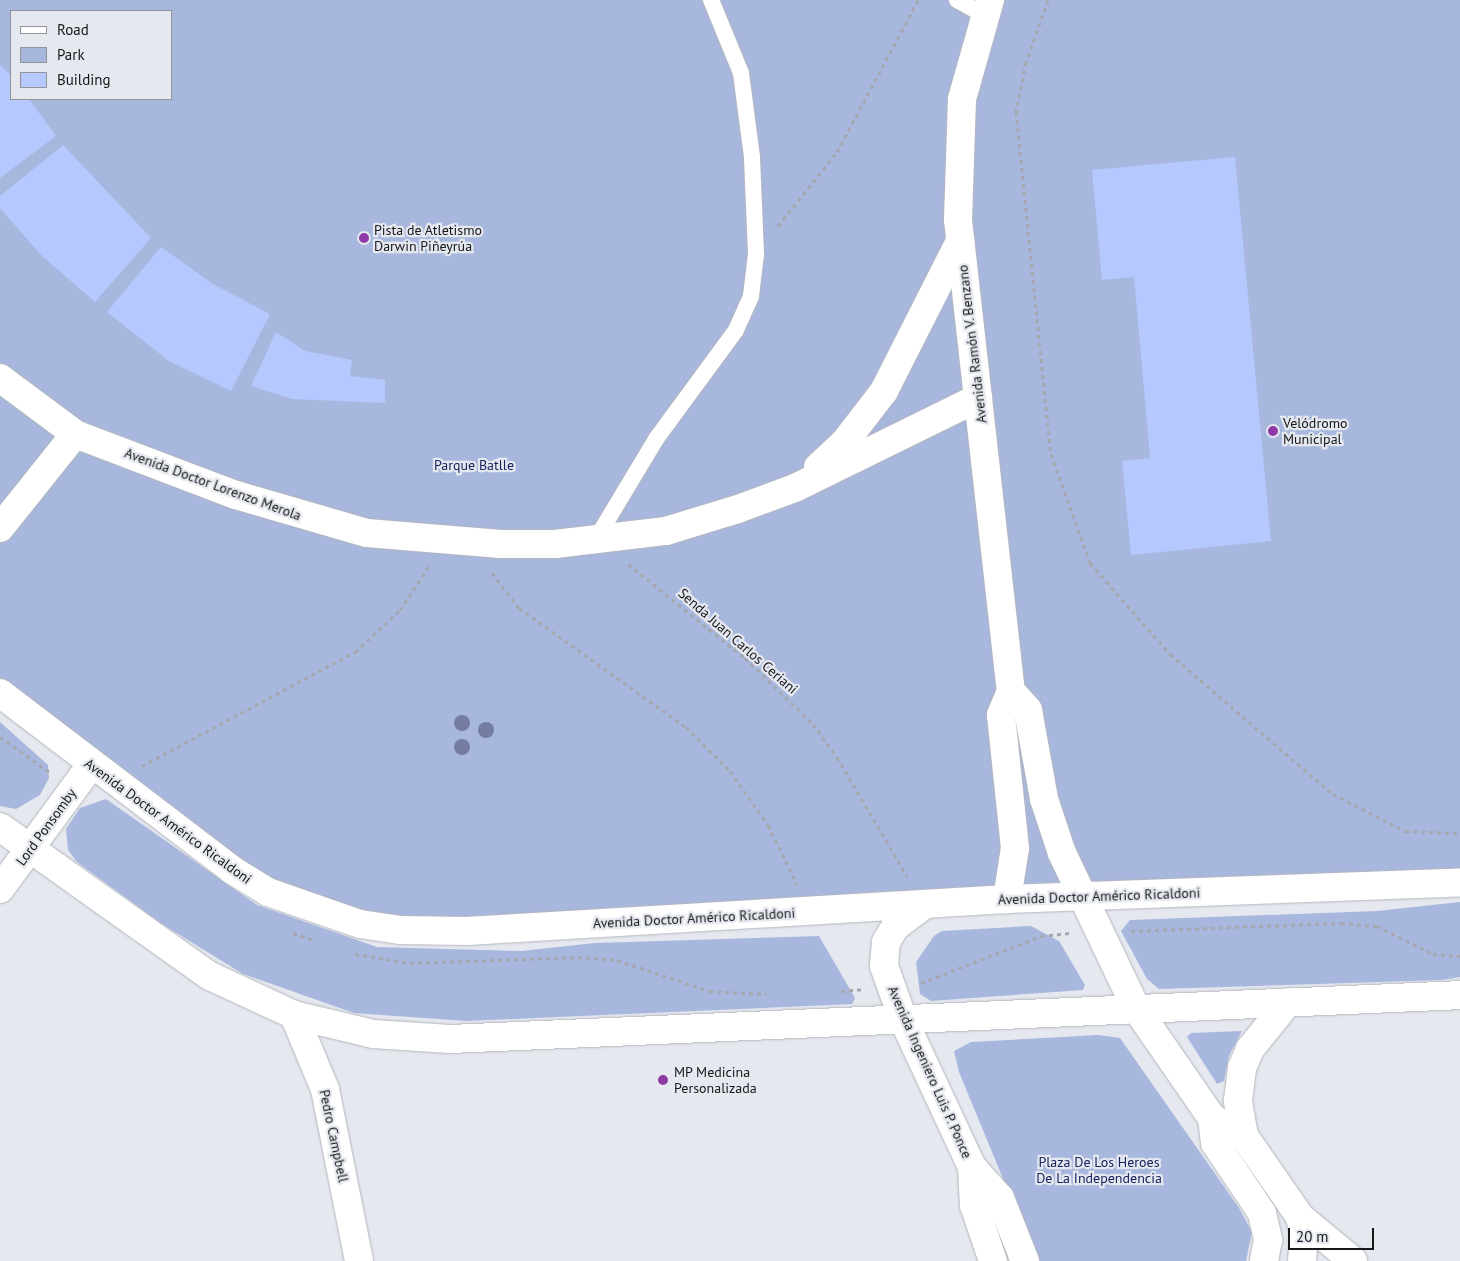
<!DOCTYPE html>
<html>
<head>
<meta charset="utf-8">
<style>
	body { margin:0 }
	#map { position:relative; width:1460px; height:1261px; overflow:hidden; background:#e5e8ef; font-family:"PT Sans",sans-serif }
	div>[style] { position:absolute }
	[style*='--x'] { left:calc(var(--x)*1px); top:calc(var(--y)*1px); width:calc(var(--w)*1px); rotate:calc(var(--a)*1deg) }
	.green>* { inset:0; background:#a8b7de }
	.building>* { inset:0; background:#b5c9ff }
	.path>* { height:3px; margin-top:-1.5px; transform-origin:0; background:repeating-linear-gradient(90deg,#a5a8ae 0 4px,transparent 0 8px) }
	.roads { filter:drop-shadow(0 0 1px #b4b7bd) drop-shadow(0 0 1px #b4b7bd) }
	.service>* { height:16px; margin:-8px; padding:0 8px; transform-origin:8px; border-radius:8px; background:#fff }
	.minor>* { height:28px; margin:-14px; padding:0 14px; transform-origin:14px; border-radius:14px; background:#fff }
	.tertiary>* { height:28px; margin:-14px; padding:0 14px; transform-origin:14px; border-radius:14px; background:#fff }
	.trees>* { width:16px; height:16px; margin:-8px; border-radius:50%; background:#747ca1 }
	.dots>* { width:14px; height:14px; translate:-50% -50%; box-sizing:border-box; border:2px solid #e5e8ef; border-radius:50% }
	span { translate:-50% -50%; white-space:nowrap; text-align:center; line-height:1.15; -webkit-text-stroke:4.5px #e5e8ef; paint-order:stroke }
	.poi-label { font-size:14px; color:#16171a }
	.left { translate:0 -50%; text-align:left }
	.street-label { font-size:14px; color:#16171a }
	.park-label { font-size:14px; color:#172461 }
	.legend { position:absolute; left:10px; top:10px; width:162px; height:90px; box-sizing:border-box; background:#e5e8ef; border:1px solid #92949a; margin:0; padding:6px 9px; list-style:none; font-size:15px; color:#16171a }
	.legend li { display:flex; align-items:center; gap:10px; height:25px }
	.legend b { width:25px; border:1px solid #92949a }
	.scale { position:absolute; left:1288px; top:1228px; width:86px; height:22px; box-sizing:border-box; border:2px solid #16171a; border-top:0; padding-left:6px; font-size:15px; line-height:18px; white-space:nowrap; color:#16171a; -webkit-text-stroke:4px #e5e8ef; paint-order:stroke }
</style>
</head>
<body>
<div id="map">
	<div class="green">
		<div style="clip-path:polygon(evenodd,0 0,1460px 0,1460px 882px,467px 931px,308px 907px,0 693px,0 0,11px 11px,171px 11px,171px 99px,11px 99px,11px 11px)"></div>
		<div style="clip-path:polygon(0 722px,48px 765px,49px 778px,40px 795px,16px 809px,0 806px)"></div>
		<div style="clip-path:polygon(106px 799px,257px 905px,377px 947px,521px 951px,595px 943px,819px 936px,855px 998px,852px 1004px,466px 1021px,354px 1013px,243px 974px,162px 924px,77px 862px,68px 850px,66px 829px,80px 808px)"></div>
		<div style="clip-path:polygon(1460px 902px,1460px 977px,1442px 980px,1159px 989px,1147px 979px,1121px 931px,1130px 920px,1377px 911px)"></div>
		<div style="clip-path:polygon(1031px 926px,1059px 941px,1085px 985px,1083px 990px,931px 1001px,920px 994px,916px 962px,934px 936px,942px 931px)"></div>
		<div style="clip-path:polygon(1242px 1031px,1229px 1056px,1224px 1081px,1217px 1084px,1187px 1037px,1191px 1033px)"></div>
		<div style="clip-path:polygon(1098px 1035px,1120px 1038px,1239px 1208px,1252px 1232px,1246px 1261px,1037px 1261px,959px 1072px,954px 1051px,971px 1042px)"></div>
	</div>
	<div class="building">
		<div style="clip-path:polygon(0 65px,11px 75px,11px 99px,29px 99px,56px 136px,0 178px)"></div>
		<div style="clip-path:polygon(63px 145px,151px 238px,95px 302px,41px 255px,0 208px,0 196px)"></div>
		<div style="clip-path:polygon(1235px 157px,1271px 541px,1131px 555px,1122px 461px,1150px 458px,1134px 277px,1102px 280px,1092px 170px)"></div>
		<div style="clip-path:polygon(161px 247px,213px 284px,270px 314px,231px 391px,169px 361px,107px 312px)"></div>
		<div style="clip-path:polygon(276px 332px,305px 351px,352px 360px,350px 376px,385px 380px,385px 403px,292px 399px,251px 386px)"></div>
	</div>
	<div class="path">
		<div style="--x:1048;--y:0;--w:66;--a:109.5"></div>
		<div style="--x:1026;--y:62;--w:51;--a:101.3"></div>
		<div style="--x:1016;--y:112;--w:344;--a:84.2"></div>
		<div style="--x:1051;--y:454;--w:116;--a:70.3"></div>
		<div style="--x:1090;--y:563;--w:121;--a:48.7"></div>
		<div style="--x:1170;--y:654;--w:215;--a:40.7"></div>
		<div style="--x:1333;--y:794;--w:81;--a:27.2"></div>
		<div style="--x:1405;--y:831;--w:55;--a:2.1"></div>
		<div style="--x:778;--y:226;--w:95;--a:-51.4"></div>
		<div style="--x:837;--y:152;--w:172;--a:-61.9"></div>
		<div style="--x:628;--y:564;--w:150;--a:38.8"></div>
		<div style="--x:745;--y:658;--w:95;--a:44.1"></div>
		<div style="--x:813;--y:724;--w:41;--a:54"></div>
		<div style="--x:837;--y:757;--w:138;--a:59.5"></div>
		<div style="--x:492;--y:573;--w:44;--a:52.4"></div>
		<div style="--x:519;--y:608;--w:205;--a:35.5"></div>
		<div style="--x:686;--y:727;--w:62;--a:45"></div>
		<div style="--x:730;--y:771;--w:66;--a:54.9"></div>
		<div style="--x:768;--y:825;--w:66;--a:63.8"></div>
		<div style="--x:0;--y:737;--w:62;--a:35.2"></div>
		<div style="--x:142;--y:766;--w:242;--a:-28.2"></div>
		<div style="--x:355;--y:652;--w:62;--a:-43"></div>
		<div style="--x:400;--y:610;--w:53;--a:-56.6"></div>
		<div style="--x:1131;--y:931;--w:210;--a:-2.2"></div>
		<div style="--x:1341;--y:923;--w:36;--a:5"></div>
		<div style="--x:1377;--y:926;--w:63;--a:26.6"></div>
		<div style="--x:1433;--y:954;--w:27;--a:4"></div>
		<div style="--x:293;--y:933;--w:24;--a:19"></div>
		<div style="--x:355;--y:954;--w:56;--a:9.3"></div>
		<div style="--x:410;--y:963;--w:168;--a:-2"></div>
		<div style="--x:578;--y:957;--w:39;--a:4"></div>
		<div style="--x:617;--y:960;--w:97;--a:18.6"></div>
		<div style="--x:709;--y:991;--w:58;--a:3"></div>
		<div style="--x:921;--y:983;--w:129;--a:-21.4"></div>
		<div style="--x:1041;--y:936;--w:29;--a:-6"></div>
		<div style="--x:841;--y:991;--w:21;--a:-5"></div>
	</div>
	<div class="roads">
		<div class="service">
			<div style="--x:957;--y:0;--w:31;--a:29"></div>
			<div style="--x:596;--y:539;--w:117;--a:-59"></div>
			<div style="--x:656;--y:439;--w:135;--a:-53.7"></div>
			<div style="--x:736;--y:330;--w:37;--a:-66"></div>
			<div style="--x:751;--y:296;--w:42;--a:-83.2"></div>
			<div style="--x:756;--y:254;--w:97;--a:-92.4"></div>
			<div style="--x:752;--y:157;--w:85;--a:-97.5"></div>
			<div style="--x:741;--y:73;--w:79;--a:-112.3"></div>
		</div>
		<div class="minor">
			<div style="--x:0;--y:378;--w:94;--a:36.7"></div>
			<div style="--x:75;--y:434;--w:172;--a:20.8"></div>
			<div style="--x:236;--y:495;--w:136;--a:16.2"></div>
			<div style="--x:367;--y:533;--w:134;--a:4.7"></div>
			<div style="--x:501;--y:544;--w:54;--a:0"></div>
			<div style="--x:555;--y:544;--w:112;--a:-6.7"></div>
			<div style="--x:666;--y:531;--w:75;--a:-17"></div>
			<div style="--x:738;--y:509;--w:63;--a:-20.4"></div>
			<div style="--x:797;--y:487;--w:202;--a:-26.2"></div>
			<div style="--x:818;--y:467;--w:35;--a:-43"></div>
			<div style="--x:844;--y:443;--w:66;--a:-52.4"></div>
			<div style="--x:884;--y:391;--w:168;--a:-63.1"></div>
			<div style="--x:0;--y:528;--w:120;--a:-51.4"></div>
			<div style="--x:0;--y:889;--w:154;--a:-53.7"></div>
			<div style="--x:294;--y:1015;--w:80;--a:67.3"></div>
			<div style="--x:325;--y:1089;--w:175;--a:78.8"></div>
		</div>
		<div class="tertiary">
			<div style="--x:990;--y:0;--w:103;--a:105.8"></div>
			<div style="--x:962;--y:99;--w:121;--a:91.9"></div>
			<div style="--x:958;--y:220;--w:474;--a:83.6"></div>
			<div style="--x:1011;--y:691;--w:26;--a:113"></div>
			<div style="--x:1001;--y:715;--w:134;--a:84"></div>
			<div style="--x:1015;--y:848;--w:52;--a:98.9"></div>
			<div style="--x:1011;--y:691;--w:25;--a:48"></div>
			<div style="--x:1028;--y:710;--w:90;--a:79.8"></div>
			<div style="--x:1044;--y:799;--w:57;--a:71.6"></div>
			<div style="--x:1062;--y:853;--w:172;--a:64.5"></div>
			<div style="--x:1136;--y:1008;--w:134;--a:55.4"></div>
			<div style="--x:1212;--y:1118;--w:37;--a:29"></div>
			<div style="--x:1244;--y:1136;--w:98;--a:55.3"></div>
			<div style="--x:1300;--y:1217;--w:69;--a:39.7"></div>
			<div style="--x:0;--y:693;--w:292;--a:37.3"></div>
			<div style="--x:232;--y:870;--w:42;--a:31.4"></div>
			<div style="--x:268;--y:892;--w:97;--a:19.2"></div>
			<div style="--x:360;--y:924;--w:40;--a:8.5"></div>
			<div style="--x:400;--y:930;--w:67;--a:0.9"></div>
			<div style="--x:467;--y:931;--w:541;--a:-3.39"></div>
			<div style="--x:1007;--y:899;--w:453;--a:-2.1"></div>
			<div style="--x:0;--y:827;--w:257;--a:35.4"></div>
			<div style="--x:210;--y:976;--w:93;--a:24.9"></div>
			<div style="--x:294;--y:1015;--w:81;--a:13.5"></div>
			<div style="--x:373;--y:1034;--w:77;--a:3.7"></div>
			<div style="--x:450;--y:1039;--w:1011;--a:-2.49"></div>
			<div style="--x:924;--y:905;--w:36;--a:143"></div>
			<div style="--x:895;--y:927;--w:17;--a:121"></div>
			<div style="--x:886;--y:942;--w:24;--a:95"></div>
			<div style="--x:884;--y:966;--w:56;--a:70.3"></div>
			<div style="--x:903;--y:1019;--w:163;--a:65"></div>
			<div style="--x:972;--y:1167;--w:42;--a:47.9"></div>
			<div style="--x:1000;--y:1198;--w:68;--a:68.4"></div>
			<div style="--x:1212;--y:1118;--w:25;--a:83"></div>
			<div style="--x:1215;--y:1143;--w:84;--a:56.1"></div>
			<div style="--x:1262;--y:1213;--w:28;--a:77"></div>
			<div style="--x:1268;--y:1240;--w:21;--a:101"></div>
			<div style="--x:1244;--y:1136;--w:36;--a:-100"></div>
			<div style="--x:1238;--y:1101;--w:33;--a:-83"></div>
			<div style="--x:1242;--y:1068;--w:21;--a:-67"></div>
			<div style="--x:1250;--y:1049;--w:60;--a:-51"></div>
			<div style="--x:972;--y:1167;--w:38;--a:87"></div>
			<div style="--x:974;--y:1205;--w:59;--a:71.3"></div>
			<div style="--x:1300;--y:1217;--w:16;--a:76"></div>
			<div style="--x:1304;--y:1233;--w:28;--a:94"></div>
		</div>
	</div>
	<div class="trees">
		<div style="left:462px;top:723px"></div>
		<div style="left:486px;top:730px"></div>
		<div style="left:462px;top:747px"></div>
	</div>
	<div class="dots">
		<div style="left:364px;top:238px;background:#8f39a6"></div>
		<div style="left:1273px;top:431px;background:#8f39a6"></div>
		<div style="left:663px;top:1080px;background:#8f39a6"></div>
	</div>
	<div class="poi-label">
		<span class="left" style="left:374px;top:238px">Pista de Atletismo<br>Darwin Piñeyrúa</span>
		<span class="left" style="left:1283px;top:431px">Velódromo<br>Municipal</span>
		<span class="left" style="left:674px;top:1080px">MP Medicina<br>Personalizada</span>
	</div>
	<div class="street-label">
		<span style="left:972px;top:344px;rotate:-97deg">Avenida Ramón V. Benzano</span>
		<span style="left:213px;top:484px;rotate:20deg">Avenida Doctor Lorenzo Merola</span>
		<span style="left:738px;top:641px;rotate:41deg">Senda Juan Carlos Ceriani</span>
		<span style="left:168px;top:821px;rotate:36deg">Avenida Doctor Américo Ricaldoni</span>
		<span style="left:46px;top:827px;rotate:-54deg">Lord Ponsomby</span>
		<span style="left:1099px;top:896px;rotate:-2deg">Avenida Doctor Américo Ricaldoni</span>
		<span style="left:694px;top:918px;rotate:-3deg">Avenida Doctor Américo Ricaldoni</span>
		<span style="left:930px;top:1072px;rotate:66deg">Avenida Ingeniero Luis P. Ponce</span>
		<span style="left:334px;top:1136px;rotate:78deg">Pedro Campbell</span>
	</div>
	<div class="park-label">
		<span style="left:474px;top:465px">Parque Batlle</span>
		<span style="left:1099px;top:1170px">Plaza De Los Heroes<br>De La Independencia</span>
	</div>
	<ul class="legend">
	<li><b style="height:6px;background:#fff"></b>Road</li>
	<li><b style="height:14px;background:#a8b7de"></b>Park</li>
	<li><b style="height:14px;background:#b5c9ff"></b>Building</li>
	</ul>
	<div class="scale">20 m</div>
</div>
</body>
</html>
